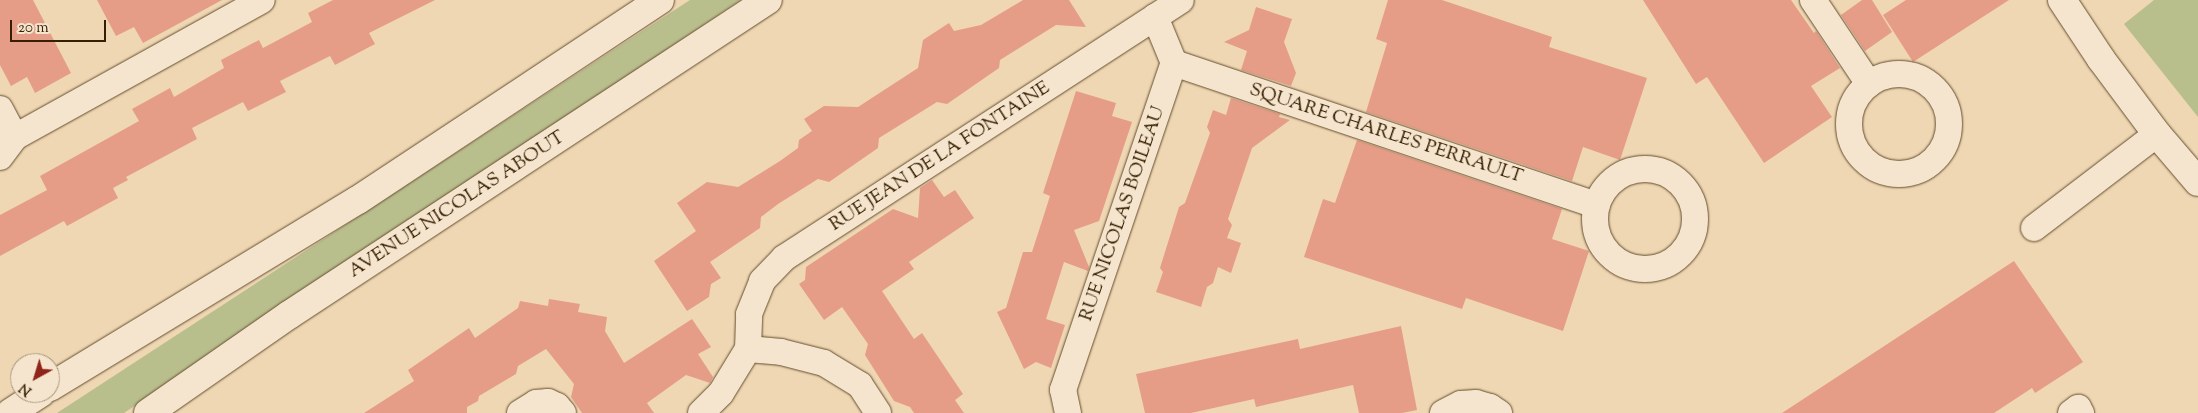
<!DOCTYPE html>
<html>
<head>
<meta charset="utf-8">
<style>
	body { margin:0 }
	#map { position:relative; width:2198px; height:413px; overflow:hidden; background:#efd7b3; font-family:"Sorts Mill Goudy",serif }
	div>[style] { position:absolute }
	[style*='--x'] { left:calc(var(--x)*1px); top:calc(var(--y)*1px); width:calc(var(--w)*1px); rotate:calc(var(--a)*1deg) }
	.green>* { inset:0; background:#b9be8d }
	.building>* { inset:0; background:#e69d88 }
	.roads { filter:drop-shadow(0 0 1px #644d2d) drop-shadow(0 0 1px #644d2d) }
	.street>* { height:26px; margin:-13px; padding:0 13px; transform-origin:13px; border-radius:13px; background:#f5e5ce }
	.street>.ring { margin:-13px; padding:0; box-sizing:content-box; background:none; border:26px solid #f5e5ce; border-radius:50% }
	.secondary>* { height:28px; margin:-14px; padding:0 14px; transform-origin:14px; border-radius:14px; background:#f5e5ce }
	span { translate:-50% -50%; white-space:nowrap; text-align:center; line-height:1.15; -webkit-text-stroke:4px #f5e5ce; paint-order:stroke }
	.street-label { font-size:19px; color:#361f00 }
	.north { position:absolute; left:10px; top:353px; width:50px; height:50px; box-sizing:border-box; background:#f5e5ce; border:1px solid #a9967c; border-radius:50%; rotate:219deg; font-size:14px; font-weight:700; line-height:20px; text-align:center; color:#361f00 }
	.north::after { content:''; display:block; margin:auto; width:18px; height:22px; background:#8f2418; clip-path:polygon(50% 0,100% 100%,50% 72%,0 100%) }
	.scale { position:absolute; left:10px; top:20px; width:96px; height:22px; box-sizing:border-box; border:2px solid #361f00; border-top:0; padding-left:6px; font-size:15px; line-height:18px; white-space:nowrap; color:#361f00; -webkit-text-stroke:4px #f5e5ce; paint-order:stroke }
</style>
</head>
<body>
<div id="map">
	<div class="green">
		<div style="clip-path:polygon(690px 0,741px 0,124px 413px,57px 413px)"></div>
		<div style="clip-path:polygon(2154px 0,2198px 0,2198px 117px,2124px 24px)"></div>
	</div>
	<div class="building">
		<div style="clip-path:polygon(0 0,33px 0,71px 73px,35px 93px,27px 77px,11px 86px,0 65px)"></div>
		<div style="clip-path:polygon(97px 0,222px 0,143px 43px,134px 27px,116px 36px)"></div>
		<div style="clip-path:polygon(333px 0,435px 0,369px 33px,375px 44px,335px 65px,330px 56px,280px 81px,286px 92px,248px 111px,243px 102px,192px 128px,197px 139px,126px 177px,128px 180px,113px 188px,118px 198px,67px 226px,64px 221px,0 256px,0 215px,47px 190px,40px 176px,139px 121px,132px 109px,170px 88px,174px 97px,224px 68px,221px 60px,259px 40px,263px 48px,312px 22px,308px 13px)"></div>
		<div style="clip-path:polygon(1023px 0,1069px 0,1086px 27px,1056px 25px,1000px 60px,999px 68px,947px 104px,937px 102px,879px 138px,878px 148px,829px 182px,818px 179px,778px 204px,761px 217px,760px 228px,710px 262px,721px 278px,711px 284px,709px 297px,687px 311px,654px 261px,696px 231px,677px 203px,707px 182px,738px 187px,780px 161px,798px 148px,799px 140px,812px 131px,804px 119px,824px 106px,858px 107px,918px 68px,923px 40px,949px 23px,954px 31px,981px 25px)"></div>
		<div style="clip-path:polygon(1388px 0,1442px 0,1552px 37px,1549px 47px,1647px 78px,1620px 160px,1583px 147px,1572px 181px,1366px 112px,1387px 43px,1376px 39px)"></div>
		<div style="clip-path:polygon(1643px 0,1791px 0,1814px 33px,1816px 31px,1840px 68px,1811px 86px,1832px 117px,1764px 163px,1707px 77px,1696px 84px)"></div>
		<div style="clip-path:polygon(1862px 0,1872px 0,1892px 32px,1865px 51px,1841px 15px)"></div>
		<div style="clip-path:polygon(1906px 0,2009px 0,1913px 62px,1883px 15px)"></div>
		<div style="clip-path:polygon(1256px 7px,1292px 19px,1284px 42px,1296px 73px,1291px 86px,1241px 70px,1247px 51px,1224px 42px,1249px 30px)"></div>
		<div style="clip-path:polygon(1076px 91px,1116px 103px,1112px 116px,1132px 122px,1099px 221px,1074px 230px,1089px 267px,1088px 271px,1064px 262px,1046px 319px,1065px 325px,1051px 368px,1036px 362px,1024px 369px,997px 312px,1006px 308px,1023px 252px,1032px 252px,1050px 196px,1043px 193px)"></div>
		<div style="clip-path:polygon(1231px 98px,1280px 114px,1279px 117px,1290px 120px,1252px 148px,1228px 219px,1232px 225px,1227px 238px,1241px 243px,1231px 273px,1218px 267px,1213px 283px,1207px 287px,1201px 307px,1156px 292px,1163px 272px,1160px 268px,1179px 207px,1185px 203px,1210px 133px,1207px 127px,1213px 110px,1226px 115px)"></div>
		<div style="clip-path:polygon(1357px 140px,1562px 209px,1552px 239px,1589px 251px,1563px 331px,1466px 298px,1462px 309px,1304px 257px,1323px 199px,1335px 203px)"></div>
		<div style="clip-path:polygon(932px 180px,944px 197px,955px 190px,974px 218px,909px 262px,914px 269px,882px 291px,914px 339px,922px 333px,963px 394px,955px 400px,964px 413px,914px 413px,910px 407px,894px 401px,865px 355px,868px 344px,842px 307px,824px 320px,799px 284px,805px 280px,806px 267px,893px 209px,918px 218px,920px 188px)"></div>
		<div style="clip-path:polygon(2014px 261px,2083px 362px,2035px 393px,2032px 388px,1994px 413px,1782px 413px)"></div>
		<div style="clip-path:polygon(549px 299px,580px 304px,578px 312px,607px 317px,605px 331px,624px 363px,692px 319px,711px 347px,698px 354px,713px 377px,710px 383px,686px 375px,647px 403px,654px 413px,582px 413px,571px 397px,574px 384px,546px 349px,518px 366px,516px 374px,479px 396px,478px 401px,467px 407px,467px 413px,364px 413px,414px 381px,408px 370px,469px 328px,475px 338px,518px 308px,520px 301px,548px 306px)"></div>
		<div style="clip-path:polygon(1401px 326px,1417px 410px,1402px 413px,1359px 413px,1353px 385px,1256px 407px,1254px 399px,1191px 413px,1145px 413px,1136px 374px,1298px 339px,1300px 349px)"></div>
	</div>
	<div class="roads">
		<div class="street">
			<div style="--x:1813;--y:0;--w:101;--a:56.3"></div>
			<div style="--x:1174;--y:63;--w:446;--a:18.6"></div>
			<div class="ring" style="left:1849px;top:74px;width:74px;height:74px"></div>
			<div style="--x:0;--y:109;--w:32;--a:62"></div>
			<div style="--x:15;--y:137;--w:282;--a:-29"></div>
			<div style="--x:0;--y:157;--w:25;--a:-53"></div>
			<div class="ring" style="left:1595px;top:169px;width:74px;height:74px"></div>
			<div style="--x:2034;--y:228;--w:155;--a:-37.4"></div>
			<div style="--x:748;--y:349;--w:35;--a:-88"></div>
			<div style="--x:749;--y:314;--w:35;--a:-68"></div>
			<div style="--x:762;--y:281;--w:32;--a:-46"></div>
			<div style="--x:784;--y:258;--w:473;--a:-33"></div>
			<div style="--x:520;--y:413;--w:19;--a:-32"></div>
			<div style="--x:536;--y:403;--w:12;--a:-5"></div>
			<div style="--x:548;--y:402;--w:10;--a:24"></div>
			<div style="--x:557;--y:406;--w:9;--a:49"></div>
			<div style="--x:701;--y:413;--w:28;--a:-45"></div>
			<div style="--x:721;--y:393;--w:52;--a:-58.5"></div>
			<div style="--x:748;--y:349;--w:33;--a:5"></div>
			<div style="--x:781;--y:352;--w:44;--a:14.3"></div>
			<div style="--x:824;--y:363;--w:42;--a:31.4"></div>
			<div style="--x:860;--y:385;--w:33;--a:57"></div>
			<div style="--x:1068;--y:413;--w:24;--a:-102"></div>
			<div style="--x:1063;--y:390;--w:345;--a:-71.3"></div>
			<div style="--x:1174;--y:63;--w:50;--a:-112.4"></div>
			<div style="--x:1443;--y:413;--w:20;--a:-27"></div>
			<div style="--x:1461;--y:404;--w:15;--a:-4"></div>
			<div style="--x:1476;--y:403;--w:15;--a:16"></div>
			<div style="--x:1490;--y:407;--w:11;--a:34"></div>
			<div style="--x:2071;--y:413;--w:9;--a:-36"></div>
			<div style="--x:2078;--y:408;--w:6;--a:59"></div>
		</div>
		<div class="secondary">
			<div style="--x:2062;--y:0;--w:71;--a:56.5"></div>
			<div style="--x:2101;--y:59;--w:94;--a:53.3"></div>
			<div style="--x:2157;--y:134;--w:63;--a:49.5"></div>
			<div style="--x:50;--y:387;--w:360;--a:-31.3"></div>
			<div style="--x:358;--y:200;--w:362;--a:-33.5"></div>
			<div style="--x:10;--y:413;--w:37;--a:-33"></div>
			<div style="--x:148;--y:413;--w:172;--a:-34.8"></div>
			<div style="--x:289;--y:315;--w:573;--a:-33.33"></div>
		</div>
	</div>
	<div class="street-label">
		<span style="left:1386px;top:134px;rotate:18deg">SQUARE CHARLES PERRAULT</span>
		<span style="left:940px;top:157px;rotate:-33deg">RUE JEAN DE LA FONTAINE</span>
		<span style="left:457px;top:205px;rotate:-33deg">AVENUE NICOLAS ABOUT</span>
		<span style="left:1123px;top:214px;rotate:-71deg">RUE NICOLAS BOILEAU</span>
	</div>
	<div class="north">N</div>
	<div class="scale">20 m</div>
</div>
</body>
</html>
